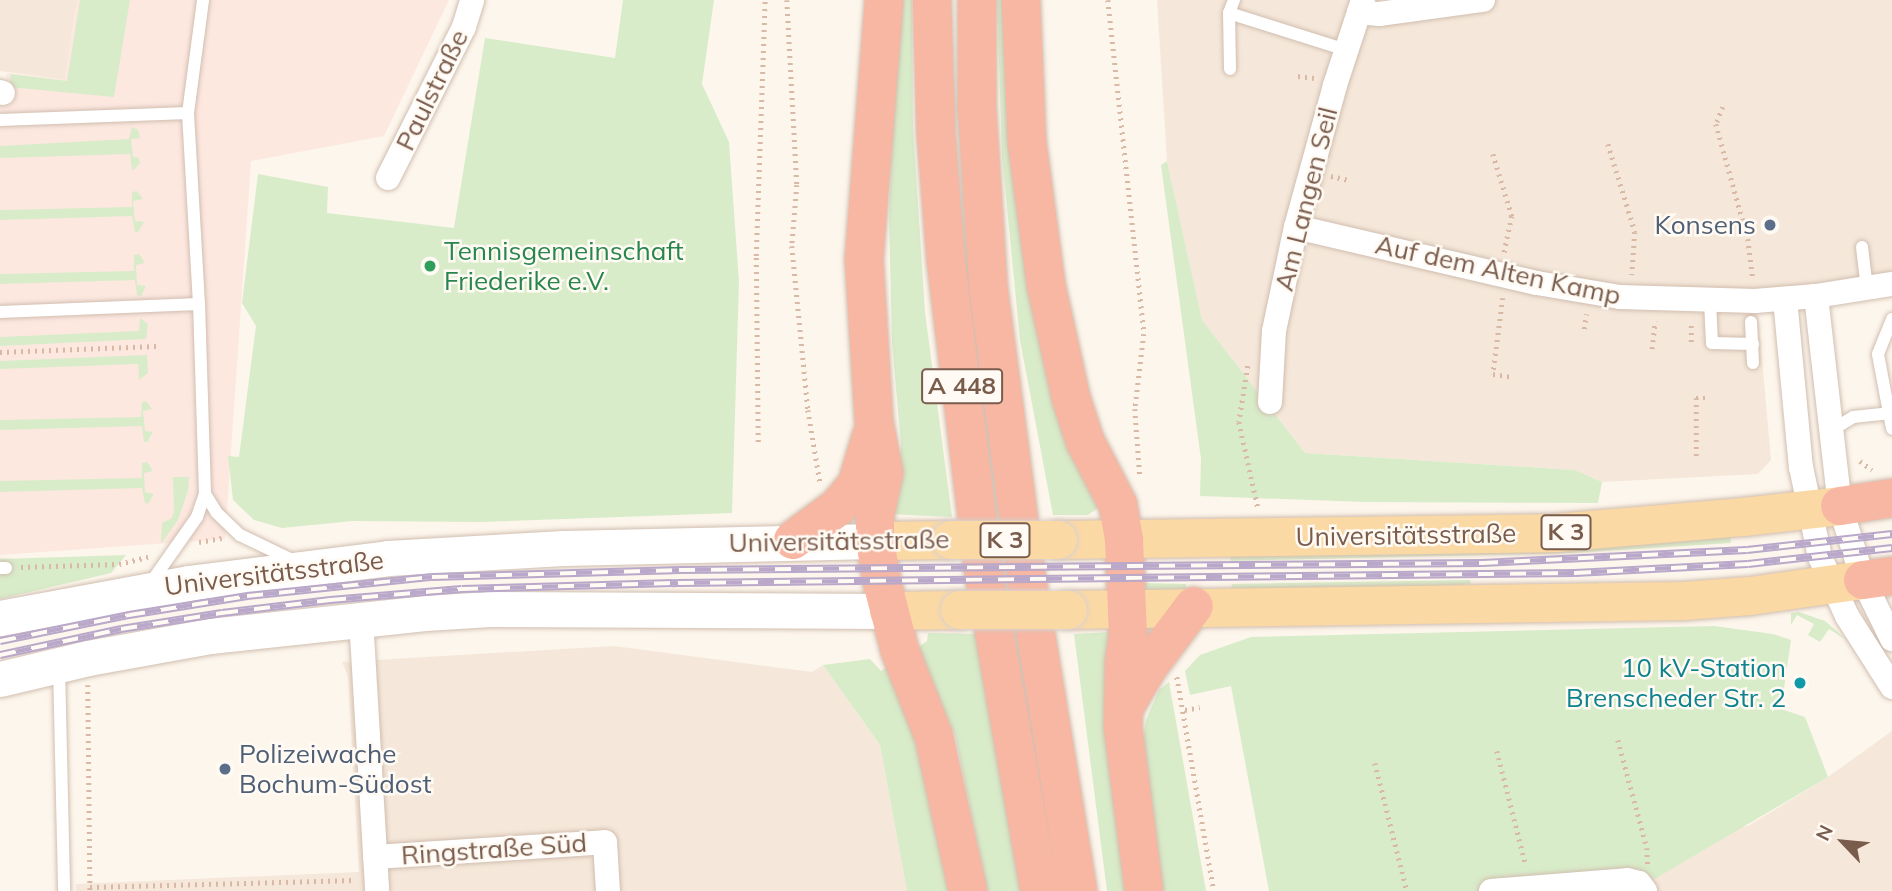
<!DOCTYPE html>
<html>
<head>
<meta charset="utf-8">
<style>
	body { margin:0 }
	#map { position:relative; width:1892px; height:891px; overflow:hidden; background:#fdf6ec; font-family:Mulish,sans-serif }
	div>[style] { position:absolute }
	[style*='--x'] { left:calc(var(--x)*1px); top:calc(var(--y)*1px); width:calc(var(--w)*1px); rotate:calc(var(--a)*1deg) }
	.residential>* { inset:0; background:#f5e8da }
	.commercial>* { inset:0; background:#fde8e0 }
	.green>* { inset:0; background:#d8ecc9 }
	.path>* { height:4.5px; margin-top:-2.25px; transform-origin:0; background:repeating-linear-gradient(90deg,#d9b8a5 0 2px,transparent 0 7px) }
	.roads { filter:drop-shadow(0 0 2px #d1beb0) drop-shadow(0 0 2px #d1beb0) }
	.lane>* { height:12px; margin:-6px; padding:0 6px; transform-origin:6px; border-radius:6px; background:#fff }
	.street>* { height:24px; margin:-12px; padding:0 12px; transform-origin:12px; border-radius:12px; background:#fff }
	.secondary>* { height:35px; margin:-17.5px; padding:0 17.5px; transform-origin:17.5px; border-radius:17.5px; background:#fff }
	.primary>* { height:38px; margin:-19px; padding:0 19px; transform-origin:19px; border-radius:19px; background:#fbd9a5 }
	.highway>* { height:38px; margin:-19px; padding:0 19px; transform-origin:19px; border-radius:19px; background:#f7b7a3 }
	.rail>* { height:8px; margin-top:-4px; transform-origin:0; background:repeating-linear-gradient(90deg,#fffaf3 0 16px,#b9a8c9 0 32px); box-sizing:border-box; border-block:2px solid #b9a8c9 }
	.bridges { filter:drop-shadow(0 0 2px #dad1cd) drop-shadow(0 0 2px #dad1cd) }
	.primary-bridge>* { height:38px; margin:-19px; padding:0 19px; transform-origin:19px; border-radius:19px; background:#fbd9a5 }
	.dots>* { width:19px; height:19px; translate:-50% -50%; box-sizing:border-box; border:4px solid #fffaf3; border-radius:50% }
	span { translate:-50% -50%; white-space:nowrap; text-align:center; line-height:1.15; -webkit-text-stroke:5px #fffaf3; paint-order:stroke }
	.shield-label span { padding:2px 5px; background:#fffaf3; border:2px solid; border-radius:5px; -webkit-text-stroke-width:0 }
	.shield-label { font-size:24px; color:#7a5c4d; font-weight:700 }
	.street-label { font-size:26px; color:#7a5c4d }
	.service-label { font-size:26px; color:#4e5e75 }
	.right { translate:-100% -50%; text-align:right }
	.left { translate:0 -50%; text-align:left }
	.leisure-label { font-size:26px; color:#27864d }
	.culture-label { font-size:26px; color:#0d838f }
	.north { position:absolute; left:1808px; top:807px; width:70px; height:70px; -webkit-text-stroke:5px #fffaf3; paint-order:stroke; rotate:296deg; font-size:19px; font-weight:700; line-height:28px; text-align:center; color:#7a5c4d }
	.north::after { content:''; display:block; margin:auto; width:24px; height:32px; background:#7a5c4d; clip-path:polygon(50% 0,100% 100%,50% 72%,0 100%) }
</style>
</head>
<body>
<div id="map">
	<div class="residential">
		<div style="clip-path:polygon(0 0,77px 0,65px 80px,0 71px)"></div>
		<div style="clip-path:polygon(1157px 0,1892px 0,1892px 273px,1756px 291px,1771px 460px,1758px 474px,1602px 482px,1575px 470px,1305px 453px,1202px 320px,1167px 161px)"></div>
		<div style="clip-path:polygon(614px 646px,812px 672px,823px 665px,880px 745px,907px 891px,76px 891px,76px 884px,359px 872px,348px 676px,342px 662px)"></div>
		<div style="clip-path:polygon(1892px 731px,1892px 891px,1282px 891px,1748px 826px,1828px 777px)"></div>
	</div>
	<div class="commercial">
		<div style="clip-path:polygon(77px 0,449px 0,384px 136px,251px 161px,225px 539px,0 555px,0 104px,3px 104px,7px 73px,65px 80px)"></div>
	</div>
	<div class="green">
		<div style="clip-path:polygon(80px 0,130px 0,114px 97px,9px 87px,11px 74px,67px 81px)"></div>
		<div style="clip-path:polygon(623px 0,714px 0,702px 84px,729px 142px,739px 282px,732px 513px,481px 522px,353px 521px,282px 528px,254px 520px,233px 500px,228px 456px,239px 457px,256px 326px,242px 303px,258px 174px,328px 187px,327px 213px,454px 228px,485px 38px,615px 58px)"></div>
		<div style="clip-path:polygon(897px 0,912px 0,913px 127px,925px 312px,952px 517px,888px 514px,899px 477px,901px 444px,892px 343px,889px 216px)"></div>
		<div style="clip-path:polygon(997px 0,1012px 0,1082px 463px,1098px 508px,1088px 515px,1053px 515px,1020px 340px,1002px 156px)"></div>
		<div style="clip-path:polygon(132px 127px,138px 130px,140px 138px,131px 139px,133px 157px,139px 158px,140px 163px,135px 169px,132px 170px,130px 154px,0 158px,0 146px,129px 139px)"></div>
		<div style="clip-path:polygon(1167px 161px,1202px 320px,1305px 453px,1575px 470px,1602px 482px,1598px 503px,1364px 502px,1200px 496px,1201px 459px,1161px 165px)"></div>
		<div style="clip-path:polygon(137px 191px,143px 199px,133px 201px,135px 221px,144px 222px,138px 232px,135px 232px,132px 216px,0 220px,0 210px,132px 207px,132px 192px)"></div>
		<div style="clip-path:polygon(139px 254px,145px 263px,136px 265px,137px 285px,146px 286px,141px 296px,137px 295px,135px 280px,0 284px,0 274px,134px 271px,134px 255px)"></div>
		<div style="clip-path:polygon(140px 318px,148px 324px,146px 339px,0 346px,0 337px,139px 331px)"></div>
		<div style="clip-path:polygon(147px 355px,148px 373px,139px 380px,138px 364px,0 369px,0 361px)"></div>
		<div style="clip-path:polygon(146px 401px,152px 409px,143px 411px,145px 431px,153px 432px,147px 442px,144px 442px,142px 426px,0 430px,0 420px,141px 417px,142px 402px)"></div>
		<div style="clip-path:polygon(147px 462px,153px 471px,144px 473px,145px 492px,154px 494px,148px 504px,145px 503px,142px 488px,0 492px,0 481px,142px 478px,142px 463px)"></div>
		<div style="clip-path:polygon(173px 477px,189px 477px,188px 491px,178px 520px,161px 544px,162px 523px,172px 518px,174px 511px)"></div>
		<div style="clip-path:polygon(1730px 531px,1731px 543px,1573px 553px,1231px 561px,1228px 551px)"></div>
		<div style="clip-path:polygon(126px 555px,111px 573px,0 599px,0 559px)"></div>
		<div style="clip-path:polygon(1470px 580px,1471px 584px,1404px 589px,1231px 593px,1232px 584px)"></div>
		<div style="clip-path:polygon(1145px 583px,1186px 584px,1186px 593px,1145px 594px)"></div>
		<div style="clip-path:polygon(1799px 612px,1825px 621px,1848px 641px,1829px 629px,1820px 642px,1808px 635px,1814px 624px,1797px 615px,1791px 625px,1791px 613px)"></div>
		<div style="clip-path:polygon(1714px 626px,1773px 634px,1791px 640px,1781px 709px,1805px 717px,1828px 777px,1634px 891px,1269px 891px,1231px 686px,1190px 695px,1185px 671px,1200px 655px,1251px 637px)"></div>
		<div style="clip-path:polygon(1110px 632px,1133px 891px,1107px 891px,1074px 634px)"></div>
		<div style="clip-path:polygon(928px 633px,987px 634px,1029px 891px,987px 891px,955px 735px,916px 649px,927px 641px)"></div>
		<div style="clip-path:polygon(870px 659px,881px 671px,890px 665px,902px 675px,960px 891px,907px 891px,880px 745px,823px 665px)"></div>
		<div style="clip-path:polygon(1169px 682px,1206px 891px,1157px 891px,1142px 746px,1146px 720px,1159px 690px)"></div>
	</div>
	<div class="path">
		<div style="--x:787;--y:0;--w:185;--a:86.9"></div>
		<div style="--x:797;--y:185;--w:61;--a:94.7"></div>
		<div style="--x:792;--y:246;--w:165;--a:84.4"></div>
		<div style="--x:808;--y:410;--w:73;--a:80.5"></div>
		<div style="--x:1108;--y:0;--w:336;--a:83.8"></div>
		<div style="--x:1144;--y:334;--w:76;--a:96.8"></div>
		<div style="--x:1135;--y:409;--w:68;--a:85.8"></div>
		<div style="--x:1298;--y:76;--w:16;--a:7"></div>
		<div style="--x:1723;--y:107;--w:18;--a:112"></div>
		<div style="--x:1716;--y:124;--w:119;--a:74.5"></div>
		<div style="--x:1748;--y:239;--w:40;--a:82.9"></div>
		<div style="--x:1608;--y:144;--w:92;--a:72.9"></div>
		<div style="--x:1635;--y:232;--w:43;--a:94"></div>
		<div style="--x:1493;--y:154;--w:65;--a:73"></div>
		<div style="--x:1512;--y:216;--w:38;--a:102"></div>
		<div style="--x:1331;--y:176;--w:18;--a:13"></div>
		<div style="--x:1503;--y:298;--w:77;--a:97.5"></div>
		<div style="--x:1493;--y:374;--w:20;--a:9"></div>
		<div style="--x:1584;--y:329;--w:15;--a:-82"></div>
		<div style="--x:1691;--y:342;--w:21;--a:-90"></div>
		<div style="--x:1652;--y:349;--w:28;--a:-84"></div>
		<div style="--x:0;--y:352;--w:157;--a:-2.2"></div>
		<div style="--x:1248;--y:366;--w:57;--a:99.1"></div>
		<div style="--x:1239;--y:422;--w:88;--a:77.5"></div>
		<div style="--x:758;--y:442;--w:186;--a:-90.6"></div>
		<div style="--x:756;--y:256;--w:256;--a:-88"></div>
		<div style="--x:1696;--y:456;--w:58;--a:-90"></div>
		<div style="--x:1696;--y:398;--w:9;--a:0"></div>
		<div style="--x:1860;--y:461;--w:15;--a:37"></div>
		<div style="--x:199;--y:542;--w:23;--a:-10"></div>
		<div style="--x:21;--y:567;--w:98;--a:-1.8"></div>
		<div style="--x:119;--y:564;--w:30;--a:-14"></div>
		<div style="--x:1177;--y:677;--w:217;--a:80.2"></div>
		<div style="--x:88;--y:685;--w:206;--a:89.4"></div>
		<div style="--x:1185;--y:710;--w:15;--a:-11"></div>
		<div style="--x:1618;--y:740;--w:112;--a:75"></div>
		<div style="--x:1647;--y:848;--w:17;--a:87"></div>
		<div style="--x:1497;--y:751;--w:119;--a:75.8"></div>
		<div style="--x:1375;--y:763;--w:132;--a:76"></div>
		<div style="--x:90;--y:887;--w:265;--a:-1.5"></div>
	</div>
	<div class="roads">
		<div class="lane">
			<div style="--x:1229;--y:13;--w:123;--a:17.5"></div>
			<div style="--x:1230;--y:69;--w:56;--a:-91"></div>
			<div style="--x:1229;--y:13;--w:14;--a:-69"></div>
			<div style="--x:0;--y:120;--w:188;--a:-2.1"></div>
			<div style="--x:1862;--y:247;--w:42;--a:83.2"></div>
			<div style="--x:1710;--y:301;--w:42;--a:87.3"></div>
			<div style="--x:1712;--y:343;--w:41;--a:1.4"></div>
			<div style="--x:0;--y:312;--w:199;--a:-2.3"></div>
			<div style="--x:1751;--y:322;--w:41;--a:87.2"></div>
			<div style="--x:1889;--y:413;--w:16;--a:79"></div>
			<div style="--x:1830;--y:431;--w:27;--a:-31"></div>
			<div style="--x:1853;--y:417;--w:36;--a:-6"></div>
			<div style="--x:1889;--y:413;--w:60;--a:-100.6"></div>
			<div style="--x:1878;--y:354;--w:38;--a:-68"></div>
			<div style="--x:205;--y:494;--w:22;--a:58"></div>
			<div style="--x:217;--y:513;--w:32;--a:44"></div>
			<div style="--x:240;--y:535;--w:58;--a:25.7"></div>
			<div style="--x:0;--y:568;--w:6;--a:0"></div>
			<div style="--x:152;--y:581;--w:78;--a:-54.9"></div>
			<div style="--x:197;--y:517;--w:24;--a:-71"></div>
			<div style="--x:205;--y:494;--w:190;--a:-91.8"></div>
			<div style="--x:199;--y:304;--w:191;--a:-93.3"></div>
			<div style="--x:188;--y:113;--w:114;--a:-82.4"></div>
			<div style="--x:59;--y:666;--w:225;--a:88.7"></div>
		</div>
		<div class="street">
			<div style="--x:1359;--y:12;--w:20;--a:6"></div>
			<div style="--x:1379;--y:14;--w:105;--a:-7.7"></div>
			<div style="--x:0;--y:92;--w:3;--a:18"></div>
			<div style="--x:388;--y:178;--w:169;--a:-63.3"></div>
			<div style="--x:464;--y:27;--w:28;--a:-73"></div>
			<div style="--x:1296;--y:227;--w:247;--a:13.1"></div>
			<div style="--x:1537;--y:283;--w:84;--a:9.6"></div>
			<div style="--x:1620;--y:297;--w:135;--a:1.7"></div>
			<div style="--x:1755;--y:301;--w:61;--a:-4.7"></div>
			<div style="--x:1816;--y:296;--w:77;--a:-9"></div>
			<div style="--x:1816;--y:296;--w:211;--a:83.5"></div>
			<div style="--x:1840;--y:506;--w:77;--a:72.7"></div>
			<div style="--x:1863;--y:580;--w:66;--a:63.8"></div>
			<div style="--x:1785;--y:299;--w:169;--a:84.6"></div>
			<div style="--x:1801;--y:467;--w:92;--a:78.1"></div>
			<div style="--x:1820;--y:557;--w:65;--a:65.4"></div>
			<div style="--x:1847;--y:616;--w:84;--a:57.6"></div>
			<div style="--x:1270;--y:402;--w:71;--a:-86.8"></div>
			<div style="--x:1274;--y:331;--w:106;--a:-78.1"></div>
			<div style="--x:1296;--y:227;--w:147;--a:-74.6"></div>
			<div style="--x:1335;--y:85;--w:89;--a:-71.8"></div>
			<div style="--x:361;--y:618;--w:273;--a:86.6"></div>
			<div style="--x:375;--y:857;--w:230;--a:-3.7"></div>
			<div style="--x:605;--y:842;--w:49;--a:86.5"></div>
			<div style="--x:1491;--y:891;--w:136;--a:-4.6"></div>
			<div style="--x:1627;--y:880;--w:12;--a:14"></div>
			<div style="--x:1639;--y:883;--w:10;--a:53"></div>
		</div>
		<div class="secondary">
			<div style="--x:0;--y:618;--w:191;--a:-10.5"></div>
			<div style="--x:188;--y:583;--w:202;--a:-7.1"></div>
			<div style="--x:388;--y:558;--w:175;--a:-3.3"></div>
			<div style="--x:563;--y:548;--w:312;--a:-1.3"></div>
			<div style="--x:0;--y:679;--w:90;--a:-13.4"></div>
			<div style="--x:88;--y:658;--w:124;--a:-10.2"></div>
			<div style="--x:210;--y:636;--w:216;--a:-6.1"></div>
			<div style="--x:425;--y:613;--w:65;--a:-3.5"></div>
			<div style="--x:490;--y:609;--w:399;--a:0.3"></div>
		</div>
		<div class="primary">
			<div style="--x:1058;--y:540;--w:498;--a:-0.8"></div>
			<div style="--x:1556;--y:533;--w:189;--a:-4.9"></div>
			<div style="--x:1744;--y:517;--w:97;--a:-6.5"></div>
			<div style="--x:875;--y:541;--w:76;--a:-0.8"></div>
			<div style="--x:1068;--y:610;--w:616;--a:-0.84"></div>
			<div style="--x:1684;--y:601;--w:66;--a:-4.3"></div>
			<div style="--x:1750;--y:596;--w:114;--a:-8.1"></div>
			<div style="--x:889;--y:611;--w:71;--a:-0.8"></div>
		</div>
		<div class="highway">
			<div style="--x:884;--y:0;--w:260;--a:94.4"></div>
			<div style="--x:864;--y:259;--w:163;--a:86.5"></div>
			<div style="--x:874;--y:422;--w:52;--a:78.9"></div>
			<div style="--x:884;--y:473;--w:43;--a:102.1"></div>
			<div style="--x:875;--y:515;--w:26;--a:90"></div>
			<div style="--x:875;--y:541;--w:42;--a:80.3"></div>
			<div style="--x:882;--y:582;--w:71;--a:75.4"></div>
			<div style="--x:900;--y:651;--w:92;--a:68.4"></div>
			<div style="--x:934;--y:737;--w:158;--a:77.6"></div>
			<div style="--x:932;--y:0;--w:134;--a:88.3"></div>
			<div style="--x:936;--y:134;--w:127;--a:85.5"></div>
			<div style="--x:946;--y:261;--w:316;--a:83.1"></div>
			<div style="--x:984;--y:575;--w:321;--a:80"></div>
			<div style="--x:977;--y:0;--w:108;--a:90"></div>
			<div style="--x:977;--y:108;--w:177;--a:86.4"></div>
			<div style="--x:988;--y:285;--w:291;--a:82.5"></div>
			<div style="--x:1026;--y:574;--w:321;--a:80.7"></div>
			<div style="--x:1021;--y:0;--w:142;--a:87.6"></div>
			<div style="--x:1027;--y:142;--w:144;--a:82.4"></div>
			<div style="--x:1046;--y:285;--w:116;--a:77.5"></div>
			<div style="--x:1071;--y:398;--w:45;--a:72"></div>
			<div style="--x:1085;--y:441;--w:72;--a:62.7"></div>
			<div style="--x:1118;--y:505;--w:36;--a:80"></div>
			<div style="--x:1124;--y:540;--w:95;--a:87.6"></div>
			<div style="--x:1128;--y:635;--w:30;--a:98"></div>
			<div style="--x:1124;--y:665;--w:62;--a:90.9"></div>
			<div style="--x:1123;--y:727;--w:165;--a:82.7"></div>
			<div style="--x:1840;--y:506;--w:53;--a:-8.7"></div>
			<div style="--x:793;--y:540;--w:56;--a:-36.3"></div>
			<div style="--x:838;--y:507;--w:30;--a:-50"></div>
			<div style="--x:857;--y:484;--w:49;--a:-73.4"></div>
			<div style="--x:1863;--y:580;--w:29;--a:-8"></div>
			<div style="--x:1124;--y:708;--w:48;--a:-59.7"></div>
			<div style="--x:1148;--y:667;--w:76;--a:-53"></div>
		</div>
	</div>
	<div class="rail">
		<div style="--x:0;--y:641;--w:132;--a:-11.4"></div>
		<div style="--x:129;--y:615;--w:120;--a:-9.1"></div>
		<div style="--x:247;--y:596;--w:186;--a:-5.9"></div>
		<div style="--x:432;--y:577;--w:247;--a:-1.6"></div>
		<div style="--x:679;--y:570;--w:803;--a:-0.5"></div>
		<div style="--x:1482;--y:563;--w:265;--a:-2.8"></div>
		<div style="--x:1747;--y:550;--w:146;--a:-6.3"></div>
		<div style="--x:0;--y:655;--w:124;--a:-12.1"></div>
		<div style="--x:121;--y:629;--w:102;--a:-9"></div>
		<div style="--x:222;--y:613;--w:109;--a:-6.9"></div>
		<div style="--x:330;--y:600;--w:132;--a:-4.8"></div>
		<div style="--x:462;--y:589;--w:216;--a:-1.6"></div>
		<div style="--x:678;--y:583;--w:897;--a:-0.64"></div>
		<div style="--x:1575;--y:573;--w:173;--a:-3"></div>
		<div style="--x:1748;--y:564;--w:145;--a:-6.3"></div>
	</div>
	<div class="bridges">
		<div class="primary-bridge">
			<div style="--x:951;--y:540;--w:107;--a:0"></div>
			<div style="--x:960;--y:610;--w:108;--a:0"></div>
		</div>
	</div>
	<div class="dots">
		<div style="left:1770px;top:225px;background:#5c6f8a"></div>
		<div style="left:430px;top:266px;background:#2e9e5b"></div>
		<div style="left:1800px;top:683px;background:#0f9aa8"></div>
		<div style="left:225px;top:769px;background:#5c6f8a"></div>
	</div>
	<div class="shield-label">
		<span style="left:962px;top:386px">A 448</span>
		<span style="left:1566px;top:532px">K 3</span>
		<span style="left:1005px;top:540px">K 3</span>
	</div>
	<div class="street-label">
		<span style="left:432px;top:90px;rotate:-64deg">Paulstraße</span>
		<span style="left:1306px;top:199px;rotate:-76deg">Am Langen Seil</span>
		<span style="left:1498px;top:270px;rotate:12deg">Auf dem Alten Kamp</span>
		<span style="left:1406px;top:535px;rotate:-1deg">Universitätsstraße</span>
		<span style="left:839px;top:541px;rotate:-1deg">Universitätsstraße</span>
		<span style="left:274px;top:573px;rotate:-7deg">Universitätsstraße</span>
		<span style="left:494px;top:849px;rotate:-4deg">Ringstraße Süd</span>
	</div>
	<div class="service-label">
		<span class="right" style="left:1756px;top:225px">Konsens</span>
		<span class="left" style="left:239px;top:769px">Polizeiwache<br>Bochum-Südost</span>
	</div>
	<div class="leisure-label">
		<span class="left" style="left:444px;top:266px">Tennisgemeinschaft<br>Friederike e.V.</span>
	</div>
	<div class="culture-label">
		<span class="right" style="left:1786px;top:683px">10 kV-Station<br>Brenscheder Str. 2</span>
	</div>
	<div class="north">N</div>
</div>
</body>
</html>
